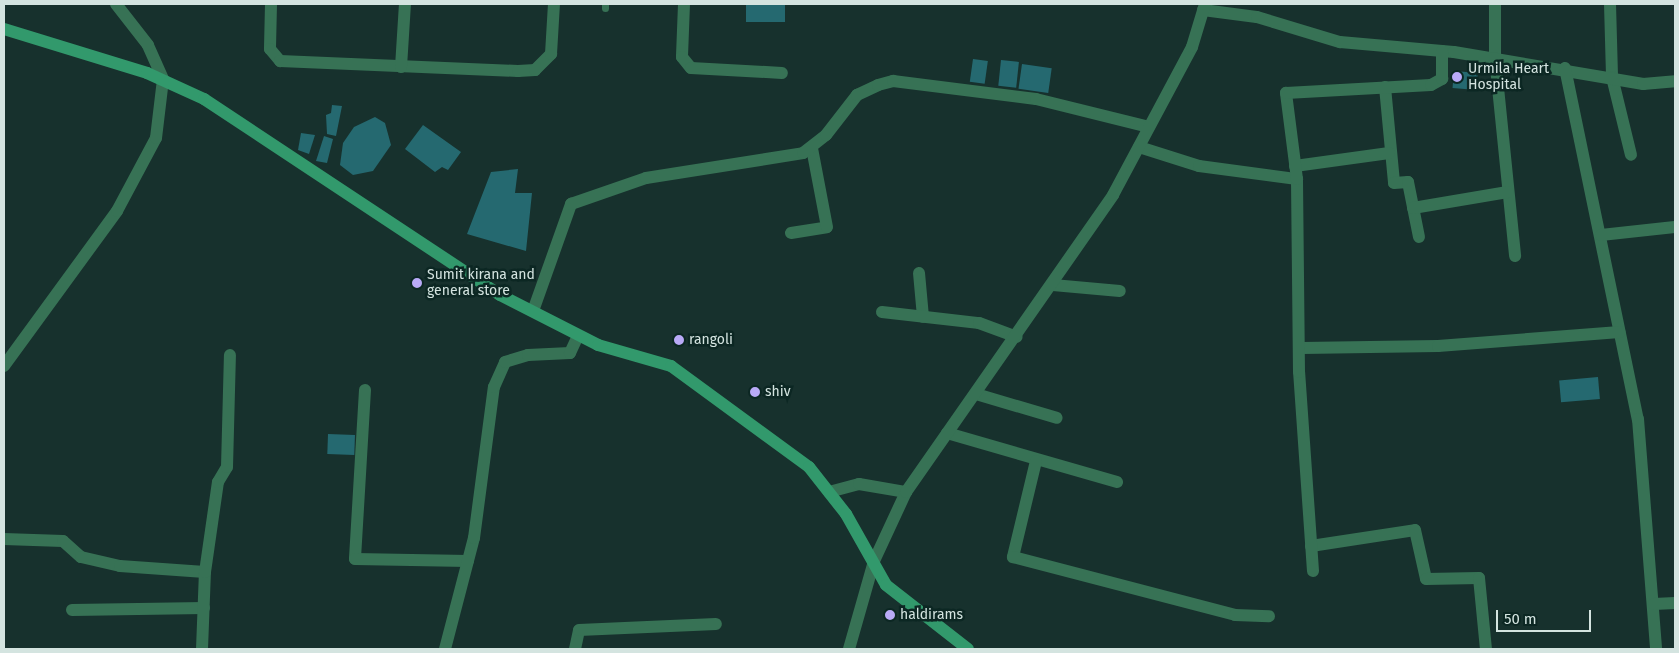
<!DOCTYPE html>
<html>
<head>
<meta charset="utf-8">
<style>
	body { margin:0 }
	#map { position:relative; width:1679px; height:653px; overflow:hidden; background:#17312d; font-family:"Fira Sans",sans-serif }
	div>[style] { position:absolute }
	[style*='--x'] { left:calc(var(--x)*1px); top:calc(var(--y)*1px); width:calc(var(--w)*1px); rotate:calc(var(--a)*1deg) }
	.building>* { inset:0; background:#256970; transform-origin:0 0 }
	.lane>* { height:7px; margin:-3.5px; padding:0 3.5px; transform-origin:3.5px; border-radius:3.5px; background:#377255 }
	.street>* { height:12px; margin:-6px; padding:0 6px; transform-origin:6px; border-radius:6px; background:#377255 }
	.secondary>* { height:12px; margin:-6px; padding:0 6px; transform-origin:6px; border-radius:6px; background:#32996c }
	.dots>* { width:14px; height:14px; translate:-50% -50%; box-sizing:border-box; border:2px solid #0c2723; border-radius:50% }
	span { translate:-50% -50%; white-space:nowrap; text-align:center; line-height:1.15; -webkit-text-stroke:5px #0c2723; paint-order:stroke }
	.poi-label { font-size:14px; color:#d4e4e0 }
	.left { translate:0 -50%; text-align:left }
	.frame { position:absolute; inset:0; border:5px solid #d4e4e0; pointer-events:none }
	.scale { position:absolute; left:1496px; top:610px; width:95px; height:22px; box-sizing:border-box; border:2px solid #d4e4e0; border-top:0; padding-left:6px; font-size:15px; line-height:18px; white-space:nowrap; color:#d4e4e0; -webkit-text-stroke:4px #0c2723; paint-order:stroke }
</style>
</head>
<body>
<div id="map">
	<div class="building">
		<div style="left:746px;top:4px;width:39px;height:18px"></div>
		<div style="left:973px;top:59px;width:15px;height:23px;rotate:8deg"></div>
		<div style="left:1001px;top:60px;width:18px;height:26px;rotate:6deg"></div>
		<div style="left:1022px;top:64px;width:30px;height:25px;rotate:8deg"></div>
		<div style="left:1454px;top:71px;width:24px;height:17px;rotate:5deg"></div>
		<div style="clip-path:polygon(332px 105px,342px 106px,336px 136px,327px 134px,326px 115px,331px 113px)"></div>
		<div style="clip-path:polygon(375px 117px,385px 123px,391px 145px,373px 171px,353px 175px,340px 165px,343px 143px,354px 127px)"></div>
		<div style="clip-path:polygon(423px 125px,461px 152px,448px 170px,442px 167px,435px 172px,405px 149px)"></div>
		<div style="clip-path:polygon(301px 133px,315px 135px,309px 154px,298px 150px)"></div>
		<div style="clip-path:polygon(324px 136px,333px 139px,327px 163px,316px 161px)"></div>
		<div style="clip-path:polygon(518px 169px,515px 193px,532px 193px,526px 251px,467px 234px,491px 172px)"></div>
		<div style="left:1598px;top:377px;width:22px;height:39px;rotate:85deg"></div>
		<div style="left:328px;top:434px;width:27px;height:20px;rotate:2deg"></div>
	</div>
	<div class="lane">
		<div style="--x:605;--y:8;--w:4;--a:-90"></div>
	</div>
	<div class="street">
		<div style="--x:271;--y:4;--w:45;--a:91.3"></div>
		<div style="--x:270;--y:49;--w:16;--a:50"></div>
		<div style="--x:280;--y:61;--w:238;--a:2.4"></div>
		<div style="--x:518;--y:71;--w:17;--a:-3"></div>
		<div style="--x:535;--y:70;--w:23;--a:-45"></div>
		<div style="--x:551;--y:54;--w:50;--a:-86.6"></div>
		<div style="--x:684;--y:4;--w:53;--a:92.2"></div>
		<div style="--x:682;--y:57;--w:14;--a:51"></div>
		<div style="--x:691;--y:68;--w:91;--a:3.1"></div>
		<div style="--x:1495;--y:4;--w:54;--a:90"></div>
		<div style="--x:1495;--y:58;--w:199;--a:84.2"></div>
		<div style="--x:1610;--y:4;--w:73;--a:88.4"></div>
		<div style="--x:1612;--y:77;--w:80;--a:76.3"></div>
		<div style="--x:1203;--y:10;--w:54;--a:7.4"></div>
		<div style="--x:1257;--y:17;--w:87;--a:16.8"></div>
		<div style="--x:1340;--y:42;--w:114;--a:5"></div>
		<div style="--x:1454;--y:52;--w:192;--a:9.6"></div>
		<div style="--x:1643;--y:84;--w:32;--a:-5"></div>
		<div style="--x:401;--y:67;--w:63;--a:-86.4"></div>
		<div style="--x:1565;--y:68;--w:359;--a:78.3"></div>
		<div style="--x:1638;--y:419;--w:231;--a:85.5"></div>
		<div style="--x:1385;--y:87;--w:96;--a:84.6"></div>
		<div style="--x:1394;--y:183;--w:14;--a:-4"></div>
		<div style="--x:1408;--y:182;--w:56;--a:78.7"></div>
		<div style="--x:1139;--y:147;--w:63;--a:17.6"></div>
		<div style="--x:1199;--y:166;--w:99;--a:7.6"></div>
		<div style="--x:1295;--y:166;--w:95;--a:-7.9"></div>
		<div style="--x:1413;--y:208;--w:96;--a:-9.6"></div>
		<div style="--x:791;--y:233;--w:36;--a:-9"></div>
		<div style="--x:827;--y:227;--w:80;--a:-100.8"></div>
		<div style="--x:1601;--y:235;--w:74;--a:-6.2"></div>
		<div style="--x:919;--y:273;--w:44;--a:84.8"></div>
		<div style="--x:1053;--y:285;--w:67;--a:5.1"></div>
		<div style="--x:533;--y:311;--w:114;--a:-70.4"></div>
		<div style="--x:571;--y:204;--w:79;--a:-19.1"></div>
		<div style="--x:646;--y:178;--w:159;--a:-9"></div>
		<div style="--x:803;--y:153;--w:29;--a:-38"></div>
		<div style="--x:826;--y:135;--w:51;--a:-52.2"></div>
		<div style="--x:857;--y:95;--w:23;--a:-25"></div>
		<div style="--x:878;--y:85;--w:16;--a:-15"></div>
		<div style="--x:893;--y:81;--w:144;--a:7.2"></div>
		<div style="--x:1036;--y:99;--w:116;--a:13.9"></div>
		<div style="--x:882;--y:312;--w:98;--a:6.5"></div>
		<div style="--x:979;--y:323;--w:40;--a:20.2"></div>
		<div style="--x:1302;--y:348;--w:136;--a:-0.8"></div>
		<div style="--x:1438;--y:346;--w:182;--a:-4.4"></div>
		<div style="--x:4;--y:366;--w:192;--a:-53.9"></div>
		<div style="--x:117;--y:211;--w:83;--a:-61.9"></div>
		<div style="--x:156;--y:138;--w:59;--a:-83.2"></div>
		<div style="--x:163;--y:79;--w:37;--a:-114"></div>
		<div style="--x:148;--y:45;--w:52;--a:-128"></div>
		<div style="--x:365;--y:390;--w:169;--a:93.4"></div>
		<div style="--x:355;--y:559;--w:113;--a:1"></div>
		<div style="--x:976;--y:394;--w:84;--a:16.5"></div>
		<div style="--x:947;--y:433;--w:177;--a:16.1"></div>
		<div style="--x:1036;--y:461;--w:99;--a:103.5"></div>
		<div style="--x:1013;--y:557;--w:229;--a:14.6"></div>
		<div style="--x:1235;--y:615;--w:34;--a:2"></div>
		<div style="--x:829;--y:492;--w:31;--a:-15"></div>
		<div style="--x:859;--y:484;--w:48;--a:9.7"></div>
		<div style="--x:4;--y:539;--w:59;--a:1.9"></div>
		<div style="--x:63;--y:541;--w:24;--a:42"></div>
		<div style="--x:81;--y:557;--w:40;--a:13"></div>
		<div style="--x:120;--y:566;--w:85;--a:4"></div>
		<div style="--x:1311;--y:546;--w:105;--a:-8.7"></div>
		<div style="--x:1415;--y:530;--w:50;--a:77.3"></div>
		<div style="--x:1426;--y:579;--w:53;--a:-1.1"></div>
		<div style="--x:1479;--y:578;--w:71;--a:84.4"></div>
		<div style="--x:1313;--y:571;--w:199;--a:-94"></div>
		<div style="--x:1299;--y:372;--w:193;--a:-90.6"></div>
		<div style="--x:1297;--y:179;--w:87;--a:-97.3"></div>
		<div style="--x:1286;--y:93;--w:145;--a:-3.2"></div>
		<div style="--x:1431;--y:85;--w:13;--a:-29"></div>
		<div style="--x:1442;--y:79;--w:28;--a:-90"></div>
		<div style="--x:1654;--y:604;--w:21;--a:-3"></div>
		<div style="--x:72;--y:610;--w:132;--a:-0.9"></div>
		<div style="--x:202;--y:649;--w:77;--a:-87.8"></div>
		<div style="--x:205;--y:572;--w:91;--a:-81.8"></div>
		<div style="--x:218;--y:482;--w:17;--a:-59"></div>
		<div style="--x:227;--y:467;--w:112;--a:-88.5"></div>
		<div style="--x:445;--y:649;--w:115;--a:-75.4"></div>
		<div style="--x:474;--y:538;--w:152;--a:-82.5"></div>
		<div style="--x:494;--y:387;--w:27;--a:-66"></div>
		<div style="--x:505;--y:362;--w:24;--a:-17"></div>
		<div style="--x:528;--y:355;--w:42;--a:-2.7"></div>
		<div style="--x:570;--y:353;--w:19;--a:-65"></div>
		<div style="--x:575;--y:649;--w:19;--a:-78"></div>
		<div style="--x:579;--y:630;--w:137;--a:-2.5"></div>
		<div style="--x:849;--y:649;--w:91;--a:-74.1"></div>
		<div style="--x:874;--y:561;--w:76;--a:-65.1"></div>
		<div style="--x:906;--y:492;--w:362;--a:-55.1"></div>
		<div style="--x:1113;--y:195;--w:168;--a:-61.9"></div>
		<div style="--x:1192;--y:47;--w:45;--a:-73.2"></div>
	</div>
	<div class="secondary">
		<div style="--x:4;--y:29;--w:150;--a:17.1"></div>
		<div style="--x:147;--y:73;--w:63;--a:24.5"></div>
		<div style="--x:204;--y:99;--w:355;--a:33.5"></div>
		<div style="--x:500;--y:295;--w:110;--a:27"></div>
		<div style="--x:598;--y:345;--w:76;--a:16"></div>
		<div style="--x:671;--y:366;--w:171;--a:36.2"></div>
		<div style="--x:809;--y:467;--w:60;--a:51.8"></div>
		<div style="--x:846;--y:514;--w:81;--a:60.6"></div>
		<div style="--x:886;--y:585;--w:104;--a:38"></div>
	</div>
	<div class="dots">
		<div style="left:1457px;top:77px;background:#b9aaf7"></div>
		<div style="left:417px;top:283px;background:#b9aaf7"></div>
		<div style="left:679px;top:340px;background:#b9aaf7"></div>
		<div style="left:755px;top:392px;background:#b9aaf7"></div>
		<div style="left:890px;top:615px;background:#b9aaf7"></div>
	</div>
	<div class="poi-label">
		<span class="left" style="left:1468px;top:77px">Urmila Heart<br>Hospital</span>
		<span class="left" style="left:427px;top:283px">Sumit kirana and<br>general store</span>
		<span class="left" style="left:689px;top:340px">rangoli</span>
		<span class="left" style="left:765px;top:392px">shiv</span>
		<span class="left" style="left:900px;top:615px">haldirams</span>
	</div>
	<div class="frame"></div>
	<div class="scale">50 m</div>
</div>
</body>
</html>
